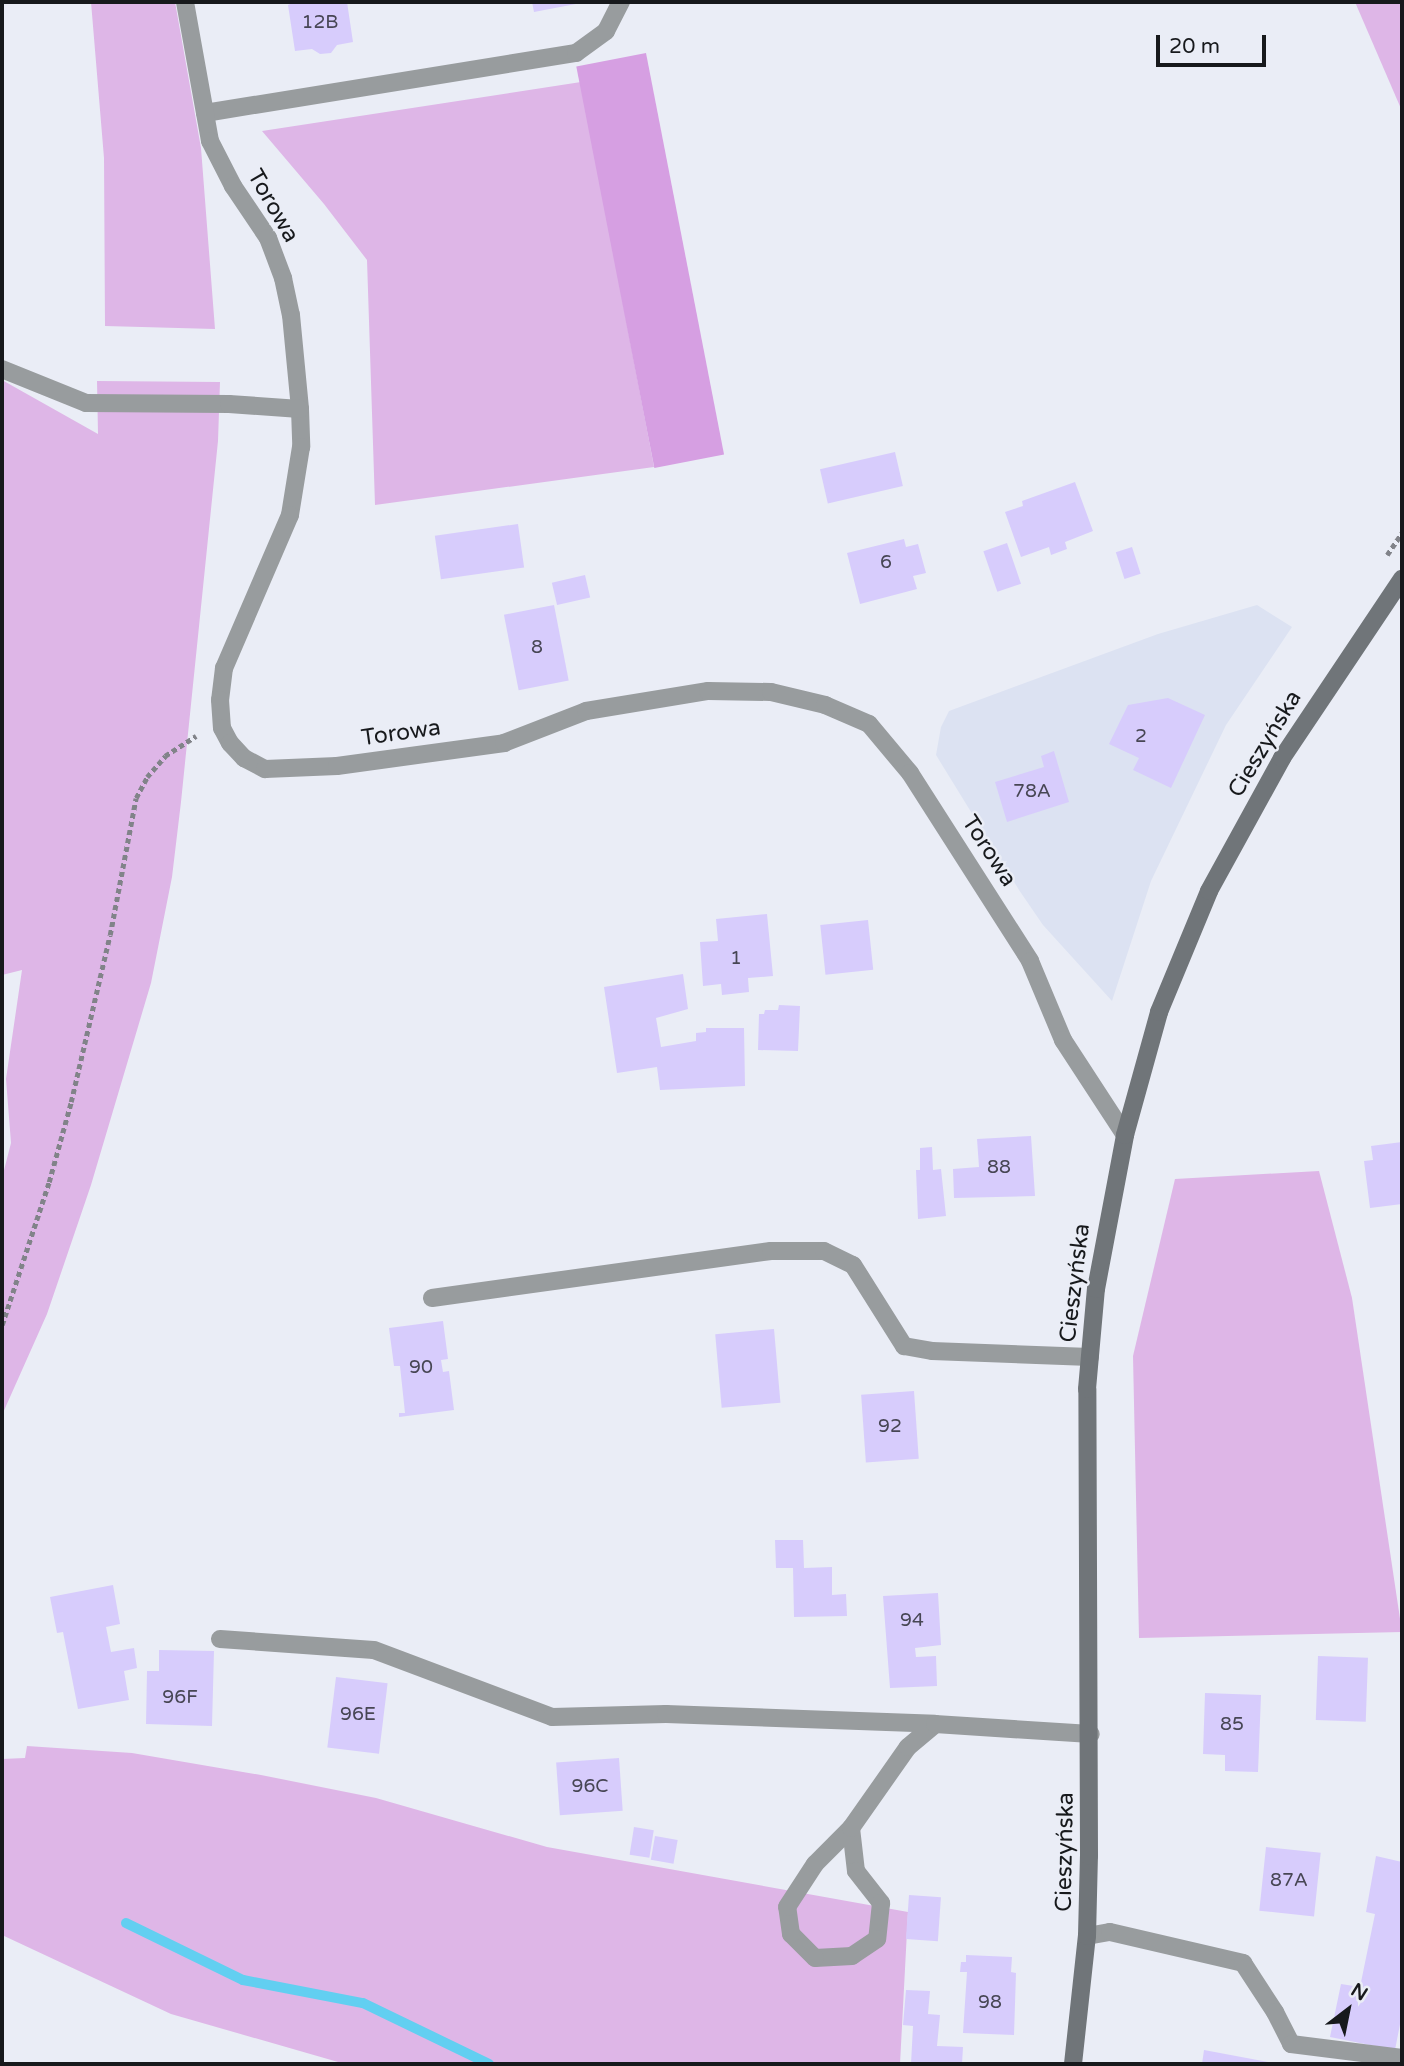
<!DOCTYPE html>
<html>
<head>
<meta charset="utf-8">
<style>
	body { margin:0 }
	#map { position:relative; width:1404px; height:2066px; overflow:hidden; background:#eaedf6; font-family:"Varela Round",sans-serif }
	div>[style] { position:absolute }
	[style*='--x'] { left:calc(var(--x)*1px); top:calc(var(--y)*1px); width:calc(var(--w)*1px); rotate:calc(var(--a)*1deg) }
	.built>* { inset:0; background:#dce2f2 }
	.green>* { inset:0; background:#deb6e7 }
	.forest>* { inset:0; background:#d69fe2; transform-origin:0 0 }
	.stream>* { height:10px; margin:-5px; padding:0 5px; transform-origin:5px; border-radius:5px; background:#62cff1 }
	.building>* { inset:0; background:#d7ccfc; transform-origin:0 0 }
	.path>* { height:4.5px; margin-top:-2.25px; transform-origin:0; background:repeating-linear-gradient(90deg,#818389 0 5px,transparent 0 8.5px) }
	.lane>* { height:18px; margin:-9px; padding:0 9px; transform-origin:9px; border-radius:9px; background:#989c9e }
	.street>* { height:18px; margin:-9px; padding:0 9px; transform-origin:9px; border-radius:9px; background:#989c9e }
	.secondary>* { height:18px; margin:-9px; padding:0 9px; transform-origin:9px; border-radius:9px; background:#707579 }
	span { translate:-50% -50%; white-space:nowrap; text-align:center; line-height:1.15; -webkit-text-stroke:5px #eaedf6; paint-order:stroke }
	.number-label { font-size:19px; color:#474654 }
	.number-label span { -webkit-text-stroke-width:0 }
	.street-label { font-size:23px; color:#17191c }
	.frame { position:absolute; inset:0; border:4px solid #17191c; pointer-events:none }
	.north { position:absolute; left:1313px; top:1975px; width:70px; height:70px; -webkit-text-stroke:5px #eaedf6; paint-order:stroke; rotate:32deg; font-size:19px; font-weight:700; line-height:28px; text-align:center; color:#17191c }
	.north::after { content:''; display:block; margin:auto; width:24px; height:32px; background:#17191c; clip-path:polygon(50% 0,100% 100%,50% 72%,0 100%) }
	.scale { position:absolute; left:1156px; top:35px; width:110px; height:32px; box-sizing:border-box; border:4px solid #17191c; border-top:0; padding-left:9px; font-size:21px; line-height:24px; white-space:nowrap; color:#17191c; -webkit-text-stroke:5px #eaedf6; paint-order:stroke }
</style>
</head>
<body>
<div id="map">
	<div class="built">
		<div style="clip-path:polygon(1257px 605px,1292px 627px,1226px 725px,1151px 881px,1112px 1001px,1043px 925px,1019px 890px,936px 755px,941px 727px,949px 711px,1158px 634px)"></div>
	</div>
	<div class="green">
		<div style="clip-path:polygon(91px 2px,175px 2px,201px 148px,215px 329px,105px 326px,104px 158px)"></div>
		<div style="clip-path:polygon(1355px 2px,1402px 2px,1402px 111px)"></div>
		<div style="clip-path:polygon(581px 82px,654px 467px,375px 505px,367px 260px,324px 204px,262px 131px)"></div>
		<div style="clip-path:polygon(2px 380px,98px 434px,97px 381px,220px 382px,218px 441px,181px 802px,172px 877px,151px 983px,91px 1185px,47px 1314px,2px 1415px,2px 1178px,11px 1143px,6px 1079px,22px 970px,2px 975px)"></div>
		<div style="clip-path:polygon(1319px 1171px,1352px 1298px,1402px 1632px,1139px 1638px,1133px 1356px,1175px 1179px)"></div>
		<div style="clip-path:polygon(27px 1746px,132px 1753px,261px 1775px,376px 1798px,547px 1847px,908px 1912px,900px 2064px,345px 2064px,171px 2014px,2px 1935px,2px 1759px,25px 1758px)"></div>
	</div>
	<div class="forest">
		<div style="left:646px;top:53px;width:409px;height:71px;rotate:79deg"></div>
	</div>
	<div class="stream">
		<div style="--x:126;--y:1923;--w:130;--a:26"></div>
		<div style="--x:243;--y:1980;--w:122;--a:10.9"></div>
		<div style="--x:363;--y:2003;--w:140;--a:25.8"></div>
	</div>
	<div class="building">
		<div style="clip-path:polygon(294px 2px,347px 2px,353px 42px,337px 45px,331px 53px,320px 54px,312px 49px,295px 51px,288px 5px)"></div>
		<div style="clip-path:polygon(532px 2px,581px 2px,581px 3px,534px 12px)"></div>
		<div style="left:895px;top:452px;width:35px;height:77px;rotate:77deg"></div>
		<div style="clip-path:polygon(1075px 482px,1093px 531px,1065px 542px,1067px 549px,1051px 555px,1049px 547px,1021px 557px,1005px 512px,1023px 506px,1022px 501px)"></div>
		<div style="left:518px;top:524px;width:44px;height:84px;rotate:82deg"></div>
		<div style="clip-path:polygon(904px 539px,906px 547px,918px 544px,926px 573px,913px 576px,917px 589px,860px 604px,847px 553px)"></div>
		<div style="left:1007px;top:543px;width:43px;height:25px;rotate:71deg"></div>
		<div style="left:1132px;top:547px;width:28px;height:17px;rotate:72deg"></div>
		<div style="left:585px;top:575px;width:23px;height:34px;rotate:77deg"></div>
		<div style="left:554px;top:605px;width:77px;height:51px;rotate:79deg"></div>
		<div style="clip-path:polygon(1168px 698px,1205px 715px,1171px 788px,1133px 770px,1139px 758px,1109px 744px,1128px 705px)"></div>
		<div style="clip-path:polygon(1054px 751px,1069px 802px,1007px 822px,995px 782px,1044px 767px,1041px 756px)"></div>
		<div style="clip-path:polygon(767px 914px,773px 976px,748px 978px,749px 992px,722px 995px,721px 984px,703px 986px,700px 942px,718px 941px,716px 919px)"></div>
		<div style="left:868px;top:920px;width:50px;height:48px;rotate:84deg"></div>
		<div style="clip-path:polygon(683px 974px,688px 1009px,656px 1018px,661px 1047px,696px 1041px,696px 1033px,706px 1032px,706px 1028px,744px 1028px,745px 1086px,660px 1090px,657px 1067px,617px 1073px,604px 987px)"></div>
		<div style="clip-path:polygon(779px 1005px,800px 1006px,798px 1051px,758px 1050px,759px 1014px,764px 1014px,765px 1010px,778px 1010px)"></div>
		<div style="clip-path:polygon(1031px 1136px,1035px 1196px,954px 1198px,953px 1169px,979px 1167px,977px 1139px)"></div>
		<div style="clip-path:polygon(1402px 1142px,1402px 1204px,1370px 1208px,1364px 1161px,1373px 1160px,1371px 1146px)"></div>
		<div style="clip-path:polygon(932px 1147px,933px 1170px,941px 1169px,946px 1216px,918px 1219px,916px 1170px,920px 1170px,920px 1148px)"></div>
		<div style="clip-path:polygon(443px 1321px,448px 1359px,441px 1360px,443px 1372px,449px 1371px,454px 1410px,399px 1417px,399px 1413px,405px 1413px,400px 1366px,394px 1366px,389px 1328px)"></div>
		<div style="left:774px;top:1329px;width:74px;height:59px;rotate:85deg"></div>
		<div style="left:914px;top:1391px;width:68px;height:53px;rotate:86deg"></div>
		<div style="clip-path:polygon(775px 1540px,803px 1540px,804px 1568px,832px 1567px,832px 1595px,846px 1594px,847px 1616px,794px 1617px,793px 1568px,776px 1568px)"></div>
		<div style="clip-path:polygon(113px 1585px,120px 1624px,106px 1627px,111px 1652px,134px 1648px,137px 1668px,124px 1671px,129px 1700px,78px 1709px,63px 1632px,57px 1633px,50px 1597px)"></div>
		<div style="clip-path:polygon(938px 1593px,941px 1645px,915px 1648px,916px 1657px,936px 1656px,937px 1686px,890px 1688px,883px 1596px)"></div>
		<div style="clip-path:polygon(159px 1650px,214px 1651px,212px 1726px,146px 1724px,147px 1671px,159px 1671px)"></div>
		<div style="left:1318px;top:1656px;width:50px;height:64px;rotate:2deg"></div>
		<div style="left:336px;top:1677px;width:52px;height:71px;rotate:7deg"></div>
		<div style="clip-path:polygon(1205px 1693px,1261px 1695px,1258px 1772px,1225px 1771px,1225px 1755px,1203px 1754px)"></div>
		<div style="left:619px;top:1758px;width:53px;height:63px;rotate:86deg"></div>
		<div style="left:634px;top:1827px;width:20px;height:28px;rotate:9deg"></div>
		<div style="left:655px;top:1836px;width:23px;height:24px;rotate:10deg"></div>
		<div style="left:1266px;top:1847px;width:55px;height:64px;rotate:6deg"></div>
		<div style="clip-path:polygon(1376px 1856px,1402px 1862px,1402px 2014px,1395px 2050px,1330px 2037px,1341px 1984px,1360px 1987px,1375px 1914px,1366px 1912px)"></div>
		<div style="left:909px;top:1895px;width:32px;height:44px;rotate:4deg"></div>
		<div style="clip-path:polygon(966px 1955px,1012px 1957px,1011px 1972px,1016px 1973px,1014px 2035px,963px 2033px,967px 1972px,960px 1972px,961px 1962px,966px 1962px)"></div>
		<div style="clip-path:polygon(906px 1990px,930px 1991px,928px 2014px,940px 2015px,937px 2046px,963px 2047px,962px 2064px,911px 2064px,913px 2026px,903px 2025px)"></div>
		<div style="clip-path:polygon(1204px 2050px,1274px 2063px,1274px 2064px,1202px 2064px)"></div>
	</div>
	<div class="path">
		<div style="--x:1387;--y:555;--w:27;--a:-56"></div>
		<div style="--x:2;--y:1325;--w:151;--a:-71.8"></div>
		<div style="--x:49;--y:1182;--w:83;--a:-74.6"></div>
		<div style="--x:71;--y:1102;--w:171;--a:-76.9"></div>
		<div style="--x:110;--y:935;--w:139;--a:-79.3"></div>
		<div style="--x:136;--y:798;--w:24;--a:-62"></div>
		<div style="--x:147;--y:777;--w:28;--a:-49"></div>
		<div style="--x:165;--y:756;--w:37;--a:-33"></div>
	</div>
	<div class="lane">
		<div style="--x:205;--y:113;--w:376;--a:-9.2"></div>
		<div style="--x:576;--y:53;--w:37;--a:-36"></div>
		<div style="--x:606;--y:31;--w:33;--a:-63"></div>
		<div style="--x:432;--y:1298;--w:342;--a:-7.9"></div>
		<div style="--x:771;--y:1251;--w:53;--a:0"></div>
		<div style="--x:824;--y:1251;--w:32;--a:26"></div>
		<div style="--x:853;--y:1265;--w:96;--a:57.8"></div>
		<div style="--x:904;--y:1346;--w:28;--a:10"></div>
		<div style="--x:932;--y:1351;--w:158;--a:2.2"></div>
		<div style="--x:220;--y:1639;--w:154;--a:4.1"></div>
		<div style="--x:374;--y:1650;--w:190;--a:20.6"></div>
		<div style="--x:552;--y:1717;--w:114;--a:-1.5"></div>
		<div style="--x:666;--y:1714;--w:269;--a:2.1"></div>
		<div style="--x:851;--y:1828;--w:43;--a:83.4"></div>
		<div style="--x:856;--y:1871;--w:41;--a:52"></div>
		<div style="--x:881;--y:1903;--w:36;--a:96"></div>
		<div style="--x:877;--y:1939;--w:30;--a:146"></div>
		<div style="--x:852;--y:1956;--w:37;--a:177"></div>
		<div style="--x:815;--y:1958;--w:34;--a:-135"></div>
		<div style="--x:791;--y:1934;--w:27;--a:-98"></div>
		<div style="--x:787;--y:1907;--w:51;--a:-56.9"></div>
		<div style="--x:815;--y:1864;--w:51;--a:-45"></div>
		<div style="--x:851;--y:1828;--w:99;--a:-54.9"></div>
		<div style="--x:908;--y:1747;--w:35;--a:-40"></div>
		<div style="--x:935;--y:1724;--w:156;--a:3.7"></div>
		<div style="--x:1087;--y:1936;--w:23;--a:-10"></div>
		<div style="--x:1110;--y:1932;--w:137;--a:13.1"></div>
		<div style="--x:1243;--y:1963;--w:59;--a:56.9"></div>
		<div style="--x:1275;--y:2012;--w:36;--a:63"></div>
		<div style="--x:1291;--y:2044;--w:112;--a:7.2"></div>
	</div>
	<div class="street">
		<div style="--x:185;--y:2;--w:141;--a:79.8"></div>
		<div style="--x:210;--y:141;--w:51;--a:62.9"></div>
		<div style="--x:233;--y:186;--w:63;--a:56.1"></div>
		<div style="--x:268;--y:238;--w:43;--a:69.4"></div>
		<div style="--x:283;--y:278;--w:38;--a:78"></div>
		<div style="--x:291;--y:315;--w:94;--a:84.5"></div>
		<div style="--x:300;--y:409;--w:38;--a:88"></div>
		<div style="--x:301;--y:447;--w:69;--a:99.2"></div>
		<div style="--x:290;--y:515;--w:167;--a:113.3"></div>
		<div style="--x:224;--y:668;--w:32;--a:97"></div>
		<div style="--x:220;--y:700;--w:28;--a:86"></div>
		<div style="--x:222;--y:728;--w:17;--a:62"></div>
		<div style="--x:230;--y:743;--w:21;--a:47"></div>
		<div style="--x:244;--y:758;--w:24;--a:28"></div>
		<div style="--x:265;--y:769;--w:72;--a:-2.4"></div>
		<div style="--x:337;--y:766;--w:169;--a:-7.8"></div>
		<div style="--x:504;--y:743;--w:88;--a:-21.3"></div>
		<div style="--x:586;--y:711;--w:124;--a:-9.3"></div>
		<div style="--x:708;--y:691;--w:63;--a:0.9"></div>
		<div style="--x:771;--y:692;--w:56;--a:13.5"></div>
		<div style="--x:825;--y:705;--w:48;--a:23.4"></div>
		<div style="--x:869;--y:724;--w:64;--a:50.1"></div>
		<div style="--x:910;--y:773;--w:223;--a:57.4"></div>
		<div style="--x:1030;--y:961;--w:86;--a:67.3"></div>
		<div style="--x:1063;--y:1040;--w:113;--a:56.9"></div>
		<div style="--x:2;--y:369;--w:91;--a:22"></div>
		<div style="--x:86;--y:403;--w:143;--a:0.4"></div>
		<div style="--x:229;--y:404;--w:71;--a:4"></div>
	</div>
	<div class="secondary">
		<div style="--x:1073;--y:2064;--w:129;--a:-83.8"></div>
		<div style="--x:1087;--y:1936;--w:80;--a:-88.6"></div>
		<div style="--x:1089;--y:1856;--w:467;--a:-90.2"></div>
		<div style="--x:1087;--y:1389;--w:100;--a:-84.9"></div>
		<div style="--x:1096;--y:1289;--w:157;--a:-79.3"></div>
		<div style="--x:1125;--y:1135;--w:128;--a:-74.5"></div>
		<div style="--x:1159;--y:1012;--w:131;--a:-67.5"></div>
		<div style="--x:1209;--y:891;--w:152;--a:-61.2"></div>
		<div style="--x:1282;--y:758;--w:216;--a:-56.2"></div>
	</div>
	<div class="number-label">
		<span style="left:320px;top:23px">12B</span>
		<span style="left:886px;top:563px">6</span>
		<span style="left:537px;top:648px">8</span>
		<span style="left:1141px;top:737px">2</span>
		<span style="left:1032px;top:792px">78A</span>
		<span style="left:736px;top:959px">1</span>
		<span style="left:999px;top:1168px">88</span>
		<span style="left:421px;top:1368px">90</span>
		<span style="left:890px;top:1427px">92</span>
		<span style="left:912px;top:1621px">94</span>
		<span style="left:180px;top:1698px">96F</span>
		<span style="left:358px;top:1715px">96E</span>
		<span style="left:1232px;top:1725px">85</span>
		<span style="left:590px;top:1787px">96C</span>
		<span style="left:1289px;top:1881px">87A</span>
		<span style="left:990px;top:2003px">98</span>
	</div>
	<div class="street-label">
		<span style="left:273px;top:206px;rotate:60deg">Torowa</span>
		<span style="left:401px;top:733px;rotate:-8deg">Torowa</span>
		<span style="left:1265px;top:744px;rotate:-59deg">Cieszyńska</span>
		<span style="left:989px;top:851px;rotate:57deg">Torowa</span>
		<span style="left:1075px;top:1283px;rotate:-83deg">Cieszyńska</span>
		<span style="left:1065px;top:1852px;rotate:-89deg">Cieszyńska</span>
	</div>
	<div class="frame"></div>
	<div class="north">N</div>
	<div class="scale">20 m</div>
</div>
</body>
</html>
